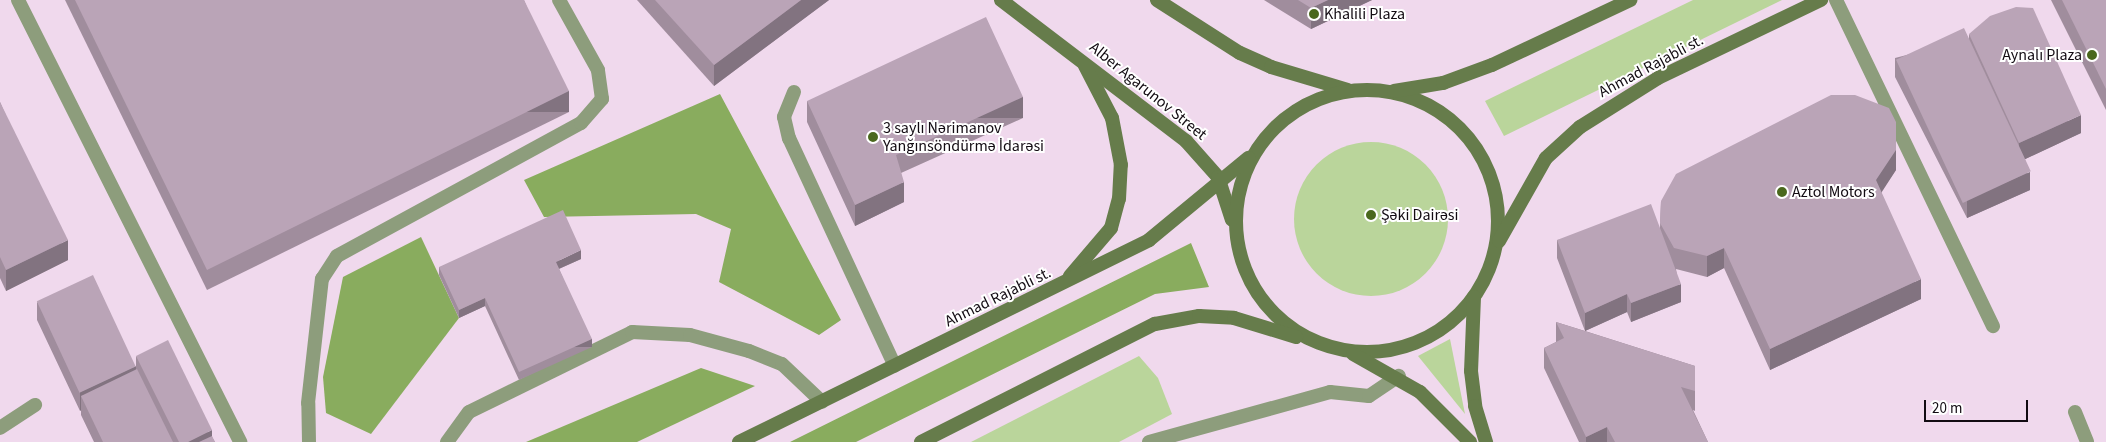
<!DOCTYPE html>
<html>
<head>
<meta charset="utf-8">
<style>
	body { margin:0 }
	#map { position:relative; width:2106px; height:442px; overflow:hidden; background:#f0d9ed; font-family:"Source Sans 3",sans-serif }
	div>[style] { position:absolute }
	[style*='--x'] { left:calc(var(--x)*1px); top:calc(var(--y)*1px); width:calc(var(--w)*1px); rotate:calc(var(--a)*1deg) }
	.green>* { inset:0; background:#bad59b }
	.round { border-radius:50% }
	.forest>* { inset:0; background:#89ac5e }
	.service>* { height:14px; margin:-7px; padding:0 7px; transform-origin:7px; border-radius:7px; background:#8d9d7c }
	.secondary>* { height:14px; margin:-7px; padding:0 7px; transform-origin:7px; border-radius:7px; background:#667c4b }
	.secondary>.ring { margin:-7px; padding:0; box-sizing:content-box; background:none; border:14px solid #667c4b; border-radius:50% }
	.wall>* { inset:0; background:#a08d9d }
	.shaded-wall>* { inset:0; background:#827380; transform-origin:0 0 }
	.building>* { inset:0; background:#baa4b7; transform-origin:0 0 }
	.dots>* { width:14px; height:14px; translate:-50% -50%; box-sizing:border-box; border:2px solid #fff; border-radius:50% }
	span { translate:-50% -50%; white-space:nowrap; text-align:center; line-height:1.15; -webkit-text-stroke:4px #fff; paint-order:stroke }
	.poi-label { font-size:16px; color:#120b12 }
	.left { translate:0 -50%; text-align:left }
	.right { translate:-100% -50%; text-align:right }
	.street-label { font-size:16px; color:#120b12 }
	.scale { position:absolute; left:1924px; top:400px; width:104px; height:22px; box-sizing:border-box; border:2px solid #120b12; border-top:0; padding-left:6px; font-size:15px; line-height:18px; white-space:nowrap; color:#120b12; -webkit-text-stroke:4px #fff; paint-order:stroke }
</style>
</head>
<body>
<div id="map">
	<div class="green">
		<div style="clip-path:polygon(1693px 0,1782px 0,1504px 136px,1485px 101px)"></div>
		<div class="round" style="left:1294px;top:142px;width:154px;height:154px"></div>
		<div style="clip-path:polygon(1450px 339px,1465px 414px,1418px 356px)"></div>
		<div style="clip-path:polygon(1139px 356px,1158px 378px,1172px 414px,1119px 442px,971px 442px)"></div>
	</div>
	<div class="forest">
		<div style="clip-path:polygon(720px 94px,841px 320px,819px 335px,719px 282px,731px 229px,696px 214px,544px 217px,524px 180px)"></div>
		<div style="clip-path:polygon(421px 237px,459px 318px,371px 434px,326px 413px,323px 377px,343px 277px)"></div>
		<div style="clip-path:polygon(1191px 243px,1209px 287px,1155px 294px,856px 442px,790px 442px)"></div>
		<div style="clip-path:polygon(701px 368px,755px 386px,637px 442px,526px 442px)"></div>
	</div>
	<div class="service">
		<div style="--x:18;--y:0;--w:495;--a:63.3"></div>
		<div style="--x:1836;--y:0;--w:362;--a:64.3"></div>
		<div style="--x:794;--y:92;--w:27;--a:112"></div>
		<div style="--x:784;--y:117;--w:22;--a:77"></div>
		<div style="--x:789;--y:138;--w:251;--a:65.1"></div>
		<div style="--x:2075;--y:412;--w:32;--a:68"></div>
		<div style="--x:0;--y:428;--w:42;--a:-33.3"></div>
		<div style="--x:309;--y:442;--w:39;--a:-91"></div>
		<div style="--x:308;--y:403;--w:125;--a:-83.6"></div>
		<div style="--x:322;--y:279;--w:27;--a:-57"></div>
		<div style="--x:337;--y:256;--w:278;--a:-28.6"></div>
		<div style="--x:581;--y:123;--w:32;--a:-49"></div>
		<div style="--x:602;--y:99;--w:29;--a:-98"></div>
		<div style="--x:598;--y:70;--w:80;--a:-119.1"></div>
		<div style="--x:447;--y:442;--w:37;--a:-54"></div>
		<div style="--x:469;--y:412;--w:182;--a:-26.1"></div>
		<div style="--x:632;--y:332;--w:58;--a:3"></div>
		<div style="--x:690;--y:335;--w:61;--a:15.2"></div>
		<div style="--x:749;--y:351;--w:35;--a:22"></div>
		<div style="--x:782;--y:364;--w:55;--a:43.5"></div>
		<div style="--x:1149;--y:442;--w:188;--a:-15.4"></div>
		<div style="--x:1330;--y:392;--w:39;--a:6"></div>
		<div style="--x:1369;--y:396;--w:36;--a:-34"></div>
	</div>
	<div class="secondary">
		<div style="--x:1001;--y:0;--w:233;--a:37.3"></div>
		<div style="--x:1186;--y:141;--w:48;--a:48.4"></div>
		<div style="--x:1218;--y:177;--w:45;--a:72"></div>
		<div style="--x:1157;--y:0;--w:98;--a:32.6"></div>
		<div style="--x:1240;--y:53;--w:34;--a:24"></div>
		<div style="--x:1271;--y:67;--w:80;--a:16.6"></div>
		<div class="ring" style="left:1236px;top:90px;width:248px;height:248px"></div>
		<div style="--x:1394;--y:91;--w:50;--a:-9.3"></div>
		<div style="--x:1443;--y:83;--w:52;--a:-20.2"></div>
		<div style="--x:1492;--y:65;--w:153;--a:-25.2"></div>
		<div style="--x:1499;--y:241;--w:95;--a:-60.5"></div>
		<div style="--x:1546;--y:158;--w:46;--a:-42.4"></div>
		<div style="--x:1580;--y:127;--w:92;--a:-32.1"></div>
		<div style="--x:1658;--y:78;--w:181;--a:-25.6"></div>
		<div style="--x:1070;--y:276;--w:63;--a:-49.5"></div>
		<div style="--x:1111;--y:228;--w:30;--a:-75"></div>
		<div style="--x:1119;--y:199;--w:34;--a:-87"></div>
		<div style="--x:1121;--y:165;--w:48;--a:-100.8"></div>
		<div style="--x:1112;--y:118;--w:59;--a:-117.4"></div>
		<div style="--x:1474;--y:297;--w:74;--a:92.3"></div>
		<div style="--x:1471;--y:371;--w:35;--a:83"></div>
		<div style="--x:1475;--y:406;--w:38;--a:73"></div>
		<div style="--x:1353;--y:354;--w:77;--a:29.6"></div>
		<div style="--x:1420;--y:392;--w:71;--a:45"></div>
		<div style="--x:739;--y:442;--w:457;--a:-26.2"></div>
		<div style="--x:1149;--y:240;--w:129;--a:-39.6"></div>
		<div style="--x:921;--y:442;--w:262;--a:-26.8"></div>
		<div style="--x:1155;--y:324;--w:45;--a:-10.3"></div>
		<div style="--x:1199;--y:316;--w:35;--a:3"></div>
		<div style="--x:1234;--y:318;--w:65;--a:17"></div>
	</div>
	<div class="wall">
		<div style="clip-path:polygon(65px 0,524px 0,569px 112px,207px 290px)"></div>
		<div style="clip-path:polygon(637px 0,829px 0,714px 86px)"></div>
		<div style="clip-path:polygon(1264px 0,1372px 0,1311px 29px)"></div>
		<div style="clip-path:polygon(2051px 0,2106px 0,2106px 110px)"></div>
		<div style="clip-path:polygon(1969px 34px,2081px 133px,2025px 159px,2030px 190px,1967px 218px,1895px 77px,1895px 58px,1969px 39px)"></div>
		<div style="clip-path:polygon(807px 101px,1023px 118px,901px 173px,904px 202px,855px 226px,807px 122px)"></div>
		<div style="clip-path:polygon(0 102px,68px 260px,6px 291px,0 278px)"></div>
		<div style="clip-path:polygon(1896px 170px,1881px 192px,1921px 299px,1770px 370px,1724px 268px,1707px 277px,1676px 269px,1681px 302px,1631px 322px,1627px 312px,1585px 331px,1695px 366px,1695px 411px,1693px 410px,1708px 442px,1579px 442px,1544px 368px,1544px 348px,1556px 342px,1556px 322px,1585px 331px,1557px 258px,1557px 240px,1660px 228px,1661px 201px)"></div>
		<div style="clip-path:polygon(581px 259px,559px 269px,592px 347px,519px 380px,485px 306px,459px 318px,439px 275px,439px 267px)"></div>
		<div style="clip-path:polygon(37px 302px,136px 369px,136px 356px,212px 437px,215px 442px,94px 442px,81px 415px,81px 410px,80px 411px,37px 320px)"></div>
	</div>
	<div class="shaded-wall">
		<div style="clip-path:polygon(801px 0,829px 0,714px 86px,714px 65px)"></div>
		<div style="clip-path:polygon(1328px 0,1372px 0,1311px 29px,1311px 8px)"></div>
		<div style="left:569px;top:91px;width:21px;height:404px;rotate:90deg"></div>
		<div style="left:1023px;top:97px;width:21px;height:140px;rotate:90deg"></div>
		<div style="clip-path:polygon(2081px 115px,2081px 133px,2019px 162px,2019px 143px)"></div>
		<div style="clip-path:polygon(1896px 122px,1896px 170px,1876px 201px,1876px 180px)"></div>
		<div style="clip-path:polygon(2030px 172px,2030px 190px,1967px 218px,1967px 199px)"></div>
		<div style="clip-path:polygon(904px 182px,904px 202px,855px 226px,855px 205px)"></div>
		<div style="clip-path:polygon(68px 240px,68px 260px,6px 291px,6px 270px)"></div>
		<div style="clip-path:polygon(1724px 248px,1724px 268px,1707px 277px,1707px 256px)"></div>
		<div style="clip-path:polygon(581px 250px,581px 259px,556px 270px,556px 262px)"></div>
		<div style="clip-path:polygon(1921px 279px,1921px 299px,1770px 370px,1770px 349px)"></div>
		<div style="clip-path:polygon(1681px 284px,1681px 302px,1631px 322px,1631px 303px)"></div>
		<div style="clip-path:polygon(1627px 294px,1627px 312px,1585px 331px,1585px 313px)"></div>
		<div style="clip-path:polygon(485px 298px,485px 306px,459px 318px,459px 310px)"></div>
		<div style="left:592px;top:339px;width:8px;height:80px;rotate:90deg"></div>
		<div style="clip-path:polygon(136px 366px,136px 384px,81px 396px,81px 410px,80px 411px,80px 392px)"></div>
		<div style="clip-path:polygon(1607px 427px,1607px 442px,1586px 442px,1586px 437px)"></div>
		<div style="clip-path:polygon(212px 430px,212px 442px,188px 442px)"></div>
	</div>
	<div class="building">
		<div style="clip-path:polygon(75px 0,524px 0,569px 91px,207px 270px)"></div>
		<div style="clip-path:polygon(655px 0,801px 0,714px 65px)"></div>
		<div style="clip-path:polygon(1298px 0,1328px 0,1311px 8px)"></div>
		<div style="clip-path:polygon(2062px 0,2106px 0,2106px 89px)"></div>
		<div style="clip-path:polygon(2016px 7px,2033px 8px,2081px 115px,2019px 143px,1969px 34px,1990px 16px)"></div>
		<div style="clip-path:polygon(986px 17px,1023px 97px,896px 155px,904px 182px,855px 205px,807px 101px)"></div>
		<div style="left:1964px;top:28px;width:158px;height:75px;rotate:65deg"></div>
		<div style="clip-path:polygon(1831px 95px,1855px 95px,1889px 108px,1896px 122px,1896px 150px,1876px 180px,1921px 279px,1770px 349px,1724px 248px,1707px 256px,1674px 248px,1660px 223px,1661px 201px,1676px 174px)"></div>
		<div style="clip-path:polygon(0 102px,68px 240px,6px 270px,0 257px)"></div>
		<div style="clip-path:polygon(1651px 204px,1681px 284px,1631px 303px,1627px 294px,1585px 313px,1557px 240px)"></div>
		<div style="clip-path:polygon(563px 210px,581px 250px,556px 262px,592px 339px,519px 372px,485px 298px,459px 310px,439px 267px)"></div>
		<div style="left:93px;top:275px;width:101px;height:62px;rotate:65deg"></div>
		<div style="clip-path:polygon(1556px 322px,1695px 366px,1695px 391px,1681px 387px,1708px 442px,1615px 442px,1607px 427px,1586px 437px,1544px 348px,1564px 338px)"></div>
		<div style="clip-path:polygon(168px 340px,212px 430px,188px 442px,179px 442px,136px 356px)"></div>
		<div style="clip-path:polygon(137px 369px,173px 442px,103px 442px,81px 396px)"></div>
		<div style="clip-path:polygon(212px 436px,215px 442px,199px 442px)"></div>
	</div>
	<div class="dots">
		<div style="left:1314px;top:14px;background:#4a681d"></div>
		<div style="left:2092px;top:55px;background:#4a681d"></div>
		<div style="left:873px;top:137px;background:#4a681d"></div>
		<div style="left:1782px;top:192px;background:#4a681d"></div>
		<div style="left:1371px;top:215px;background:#4a681d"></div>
	</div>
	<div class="poi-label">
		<span class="left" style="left:1324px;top:14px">Khalili Plaza</span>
		<span class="right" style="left:2082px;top:55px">Aynalı Plaza</span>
		<span class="left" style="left:883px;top:137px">3 saylı Nərimanov<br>Yanğınsöndürmə İdarəsi</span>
		<span class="left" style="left:1792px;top:192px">Aztol Motors</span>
		<span class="left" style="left:1381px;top:215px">Şəki Dairəsi</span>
	</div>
	<div class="street-label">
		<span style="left:1651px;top:66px;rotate:-28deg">Ahmad Rajabli st.</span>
		<span style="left:1148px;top:91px;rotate:39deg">Alber Agarunov Street</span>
		<span style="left:998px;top:297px;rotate:-26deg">Ahmad Rajabli st.</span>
	</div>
	<div class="scale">20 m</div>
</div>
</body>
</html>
